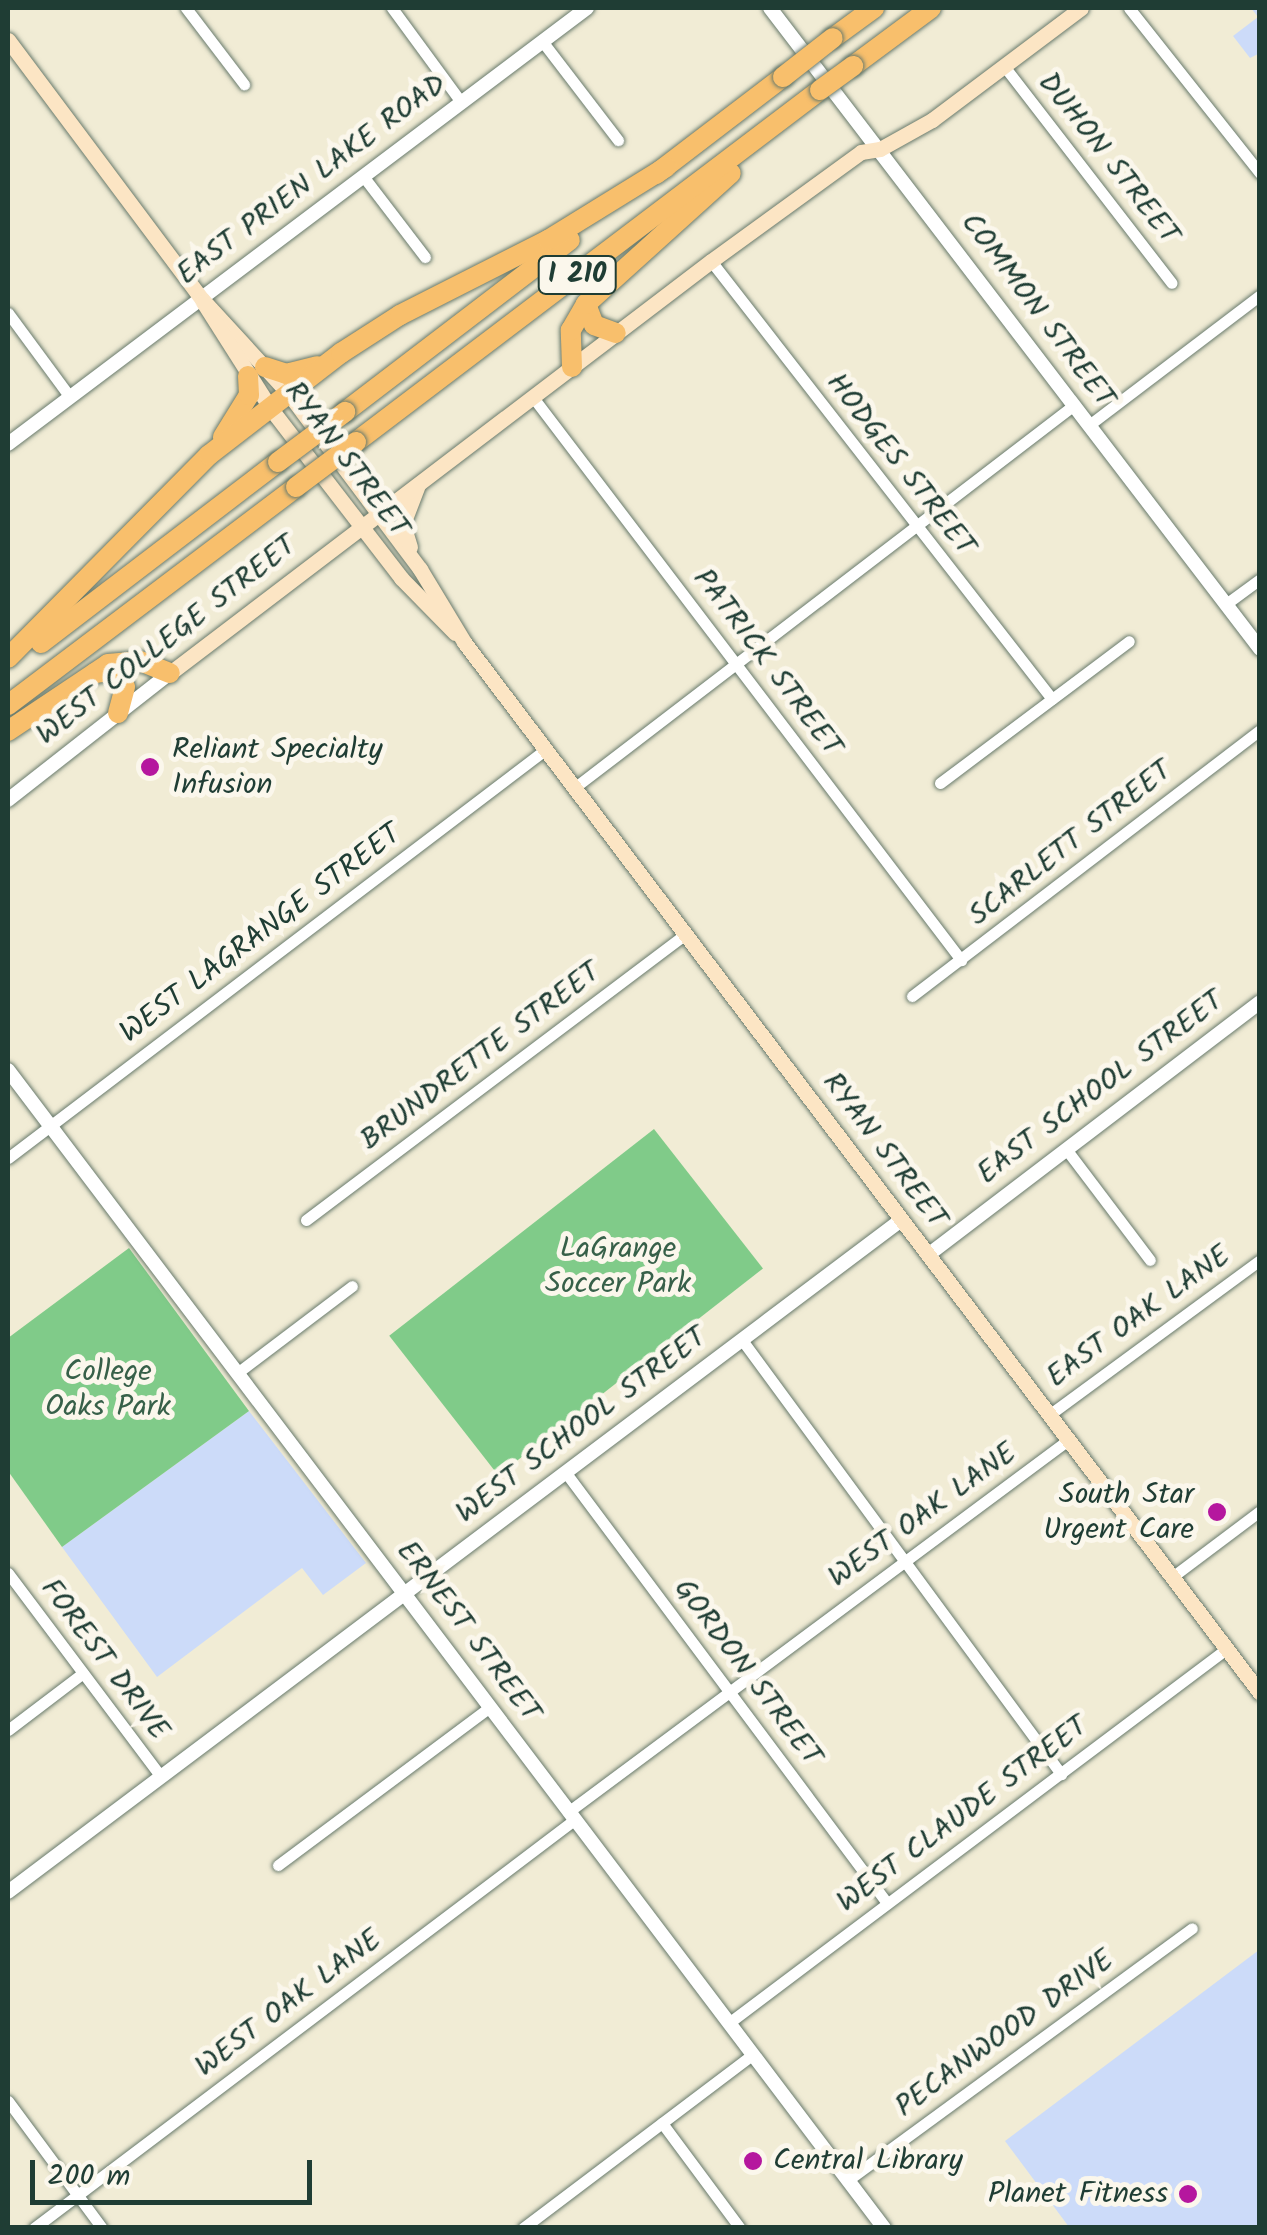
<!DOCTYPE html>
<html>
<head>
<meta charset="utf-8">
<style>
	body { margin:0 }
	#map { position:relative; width:1267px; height:2235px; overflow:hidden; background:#f1ecd5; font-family:Kalam,sans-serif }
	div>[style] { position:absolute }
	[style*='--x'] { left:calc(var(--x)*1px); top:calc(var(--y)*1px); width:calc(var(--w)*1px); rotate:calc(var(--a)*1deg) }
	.built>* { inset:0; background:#ccdbf9 }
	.green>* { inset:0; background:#80cb89; transform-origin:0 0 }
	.roads { filter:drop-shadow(0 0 2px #687a6c) drop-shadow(0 0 2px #687a6c) }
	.minor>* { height:11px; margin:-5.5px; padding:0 5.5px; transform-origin:5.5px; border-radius:5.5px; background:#fff }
	.tertiary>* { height:14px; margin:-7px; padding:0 7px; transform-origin:7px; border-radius:7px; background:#fff }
	.secondary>* { height:15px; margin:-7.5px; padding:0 7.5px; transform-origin:7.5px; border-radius:7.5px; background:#fce5c4 }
	.motorway>* { height:20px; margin:-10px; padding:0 10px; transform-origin:10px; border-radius:10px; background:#f8bf6c }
	.bridges { filter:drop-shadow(0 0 2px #687a6c) drop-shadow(0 0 2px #687a6c) }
	.motorway-bridge>* { height:20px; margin:-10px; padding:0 10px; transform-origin:10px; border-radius:10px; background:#f8bf6c }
	.dots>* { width:28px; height:28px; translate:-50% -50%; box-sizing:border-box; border:5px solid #fbf7ec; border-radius:50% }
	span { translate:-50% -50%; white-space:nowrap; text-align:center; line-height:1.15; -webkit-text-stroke:10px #fbf7ec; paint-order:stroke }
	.shield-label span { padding:2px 8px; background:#fbf7ec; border:2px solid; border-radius:8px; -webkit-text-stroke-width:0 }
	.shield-label { font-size:28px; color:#1f3d34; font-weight:700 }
	.street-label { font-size:30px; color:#1f3d34 }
	.poi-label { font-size:30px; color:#1f3d34 }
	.left { translate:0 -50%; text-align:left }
	.right { translate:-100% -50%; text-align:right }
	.park-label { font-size:30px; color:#376049 }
	.frame { position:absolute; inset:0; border:10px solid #1f3d34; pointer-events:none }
	.scale { position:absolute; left:30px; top:2160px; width:282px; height:45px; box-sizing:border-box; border:5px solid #1f3d34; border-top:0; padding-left:12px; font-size:30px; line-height:35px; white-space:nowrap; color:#1f3d34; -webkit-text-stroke:8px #fbf7ec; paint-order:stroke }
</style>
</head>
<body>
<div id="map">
	<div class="built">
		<div style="clip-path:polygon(1251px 8px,1259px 8px,1260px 53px,1250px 58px,1233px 36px,1258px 17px)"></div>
		<div style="clip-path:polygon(249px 1411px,366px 1563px,323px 1595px,302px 1568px,157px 1677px,62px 1547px)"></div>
		<div style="clip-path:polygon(1259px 1950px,1259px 2227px,1069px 2227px,1005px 2141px)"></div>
	</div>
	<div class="green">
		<div style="left:654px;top:1129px;width:177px;height:336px;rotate:52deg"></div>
		<div style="clip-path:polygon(129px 1248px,249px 1411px,62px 1547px,8px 1471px,8px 1338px)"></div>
	</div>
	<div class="roads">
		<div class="minor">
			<div style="--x:186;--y:8;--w:96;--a:52.7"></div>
			<div style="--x:392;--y:8;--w:117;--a:53.7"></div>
			<div style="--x:1129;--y:8;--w:211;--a:51.6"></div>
			<div style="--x:542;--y:41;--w:125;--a:52.5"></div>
			<div style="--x:1004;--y:66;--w:274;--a:52.3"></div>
			<div style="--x:363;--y:176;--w:102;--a:52.6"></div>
			<div style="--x:711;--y:261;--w:555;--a:52.1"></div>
			<div style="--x:8;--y:313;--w:104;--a:53.6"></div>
			<div style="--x:532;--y:396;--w:709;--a:52.74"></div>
			<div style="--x:1089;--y:425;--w:215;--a:-37.2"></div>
			<div style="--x:1226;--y:604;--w:42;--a:-36.3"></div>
			<div style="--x:940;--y:783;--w:236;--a:-36.9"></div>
			<div style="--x:574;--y:788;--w:630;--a:-37.45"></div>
			<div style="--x:912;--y:996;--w:438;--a:-37.4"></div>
			<div style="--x:1066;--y:1149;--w:139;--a:52.9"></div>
			<div style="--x:8;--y:1158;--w:674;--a:-37.23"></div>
			<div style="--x:306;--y:1220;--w:475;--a:-37"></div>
			<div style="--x:742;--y:1340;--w:539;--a:53.68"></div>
			<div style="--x:237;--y:1373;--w:144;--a:-37.1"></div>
			<div style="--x:1049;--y:1415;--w:262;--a:-36.3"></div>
			<div style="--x:566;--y:1473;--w:537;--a:53.26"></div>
			<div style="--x:8;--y:1573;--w:255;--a:53.1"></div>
			<div style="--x:1172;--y:1577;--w:110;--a:-36.9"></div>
			<div style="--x:8;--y:1730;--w:94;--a:-37.2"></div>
			<div style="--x:568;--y:1812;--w:623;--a:-36.65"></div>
			<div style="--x:278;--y:1865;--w:264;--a:-36.7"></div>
			<div style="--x:730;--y:2022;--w:621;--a:-36.94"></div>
			<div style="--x:8;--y:2101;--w:158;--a:53.5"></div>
			<div style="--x:662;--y:2123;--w:131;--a:53.4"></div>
			<div style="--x:848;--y:2180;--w:426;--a:-36.2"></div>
			<div style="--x:34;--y:2228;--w:677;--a:-37.07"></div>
			<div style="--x:523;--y:2228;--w:288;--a:-37.1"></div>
		</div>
		<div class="tertiary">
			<div style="--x:770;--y:8;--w:807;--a:52.6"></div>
			<div style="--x:8;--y:444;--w:725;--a:-36.98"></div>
			<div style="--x:8;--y:800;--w:206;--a:-38.1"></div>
			<div style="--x:8;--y:1070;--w:1452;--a:52.89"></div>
			<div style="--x:928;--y:1255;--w:417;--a:-37.3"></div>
			<div style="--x:8;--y:1892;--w:1118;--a:-36.96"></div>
		</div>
		<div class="secondary">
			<div style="--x:8;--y:40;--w:324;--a:53.2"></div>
			<div style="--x:202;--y:299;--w:129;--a:47.5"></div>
			<div style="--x:289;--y:394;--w:219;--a:53.2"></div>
			<div style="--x:420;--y:569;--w:85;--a:58.9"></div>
			<div style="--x:464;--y:642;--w:1318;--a:52.86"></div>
			<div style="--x:203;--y:302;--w:127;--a:57.6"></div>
			<div style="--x:271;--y:409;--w:213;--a:52.4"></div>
			<div style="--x:401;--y:578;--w:77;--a:45.5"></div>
			<div style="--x:410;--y:547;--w:24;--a:-107"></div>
			<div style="--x:403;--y:524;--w:42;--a:-69"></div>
			<div style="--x:170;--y:673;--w:680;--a:-37.29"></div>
			<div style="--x:711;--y:261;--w:185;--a:-36"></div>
			<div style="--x:861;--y:152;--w:19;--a:-9"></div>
			<div style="--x:880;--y:149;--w:60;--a:-29.1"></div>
			<div style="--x:932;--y:120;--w:186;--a:-36.9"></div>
		</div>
		<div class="motorway">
			<div style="--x:833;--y:38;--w:51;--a:-36.2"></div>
			<div style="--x:853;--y:66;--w:97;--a:-36.6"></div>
			<div style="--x:656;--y:174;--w:160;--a:-37.4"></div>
			<div style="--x:586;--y:304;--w:22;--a:69"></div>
			<div style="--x:594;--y:325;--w:23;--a:20"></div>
			<div style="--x:265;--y:367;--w:22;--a:18"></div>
			<div style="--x:286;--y:374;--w:32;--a:-14"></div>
			<div style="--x:572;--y:367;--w:37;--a:-92"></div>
			<div style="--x:571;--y:330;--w:30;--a:-60"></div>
			<div style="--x:586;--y:304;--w:195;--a:-42.1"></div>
			<div style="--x:345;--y:412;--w:283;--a:-37.4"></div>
			<div style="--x:223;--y:437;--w:49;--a:-58.2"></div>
			<div style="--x:249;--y:395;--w:19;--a:-93"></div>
			<div style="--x:356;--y:442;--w:582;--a:-37.18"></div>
			<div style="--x:41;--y:643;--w:298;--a:-37.4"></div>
			<div style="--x:8;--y:658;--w:286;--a:-45.3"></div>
			<div style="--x:209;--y:455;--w:167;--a:-37.7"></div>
			<div style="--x:341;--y:353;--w:70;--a:-32.8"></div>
			<div style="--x:400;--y:315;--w:166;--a:-26.9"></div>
			<div style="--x:548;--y:240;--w:139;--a:-31.7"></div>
			<div style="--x:95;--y:673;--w:14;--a:-8"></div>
			<div style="--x:109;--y:671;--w:15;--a:28"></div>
			<div style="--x:122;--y:678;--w:9;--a:72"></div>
			<div style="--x:125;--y:687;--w:27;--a:105"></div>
			<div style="--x:8;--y:705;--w:361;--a:-37.1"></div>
			<div style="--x:8;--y:731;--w:120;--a:-33.8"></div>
			<div style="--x:108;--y:664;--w:32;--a:-5"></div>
			<div style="--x:140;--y:661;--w:32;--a:22"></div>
		</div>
	</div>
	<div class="bridges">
		<div class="motorway-bridge">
			<div style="--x:783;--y:77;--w:63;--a:-38"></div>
			<div style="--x:820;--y:90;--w:41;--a:-36"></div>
			<div style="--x:278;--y:462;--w:84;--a:-36.7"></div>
			<div style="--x:296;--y:487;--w:75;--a:-36.9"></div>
		</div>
	</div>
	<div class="dots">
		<div style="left:150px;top:767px;background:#b5179e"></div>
		<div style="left:1217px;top:1512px;background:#b5179e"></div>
		<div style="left:753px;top:2161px;background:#b5179e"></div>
		<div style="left:1188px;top:2194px;background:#b5179e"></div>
	</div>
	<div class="shield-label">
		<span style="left:577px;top:275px">I 210</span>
	</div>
	<div class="street-label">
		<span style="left:1108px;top:159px;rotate:52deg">DUHON STREET</span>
		<span style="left:312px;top:180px;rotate:-37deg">EAST PRIEN LAKE ROAD</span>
		<span style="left:1037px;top:311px;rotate:53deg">COMMON STREET</span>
		<span style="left:346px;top:460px;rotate:53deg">RYAN STREET</span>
		<span style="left:900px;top:465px;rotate:52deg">HODGES STREET</span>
		<span style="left:167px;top:641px;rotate:-38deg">WEST COLLEGE STREET</span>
		<span style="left:767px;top:663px;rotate:53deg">PATRICK STREET</span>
		<span style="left:1071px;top:844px;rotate:-38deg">SCARLETT STREET</span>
		<span style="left:261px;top:934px;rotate:-37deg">WEST LAGRANGE STREET</span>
		<span style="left:481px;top:1057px;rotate:-37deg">BRUNDRETTE STREET</span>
		<span style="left:1101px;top:1088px;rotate:-37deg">EAST SCHOOL STREET</span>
		<span style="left:884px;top:1151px;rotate:53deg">RYAN STREET</span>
		<span style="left:1139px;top:1317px;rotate:-36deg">EAST OAK LANE</span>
		<span style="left:582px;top:1426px;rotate:-37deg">WEST SCHOOL STREET</span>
		<span style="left:923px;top:1516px;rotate:-36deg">WEST OAK LANE</span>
		<span style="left:468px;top:1632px;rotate:53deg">ERNEST STREET</span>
		<span style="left:104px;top:1660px;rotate:53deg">FOREST DRIVE</span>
		<span style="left:747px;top:1673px;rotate:53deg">GORDON STREET</span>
		<span style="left:963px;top:1815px;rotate:-37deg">WEST CLAUDE STREET</span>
		<span style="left:289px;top:2004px;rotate:-37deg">WEST OAK LANE</span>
		<span style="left:1005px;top:2034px;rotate:-36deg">PECANWOOD DRIVE</span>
	</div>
	<div class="poi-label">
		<span class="left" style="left:172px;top:767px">Reliant Specialty<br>Infusion</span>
		<span class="right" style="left:1194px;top:1512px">South Star<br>Urgent Care</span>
		<span class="left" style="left:773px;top:2161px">Central Library</span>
		<span class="right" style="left:1168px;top:2194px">Planet Fitness</span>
	</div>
	<div class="park-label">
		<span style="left:618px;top:1266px">LaGrange<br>Soccer Park</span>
		<span style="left:108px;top:1389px">College<br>Oaks Park</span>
	</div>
	<div class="frame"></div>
	<div class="scale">200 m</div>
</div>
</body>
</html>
